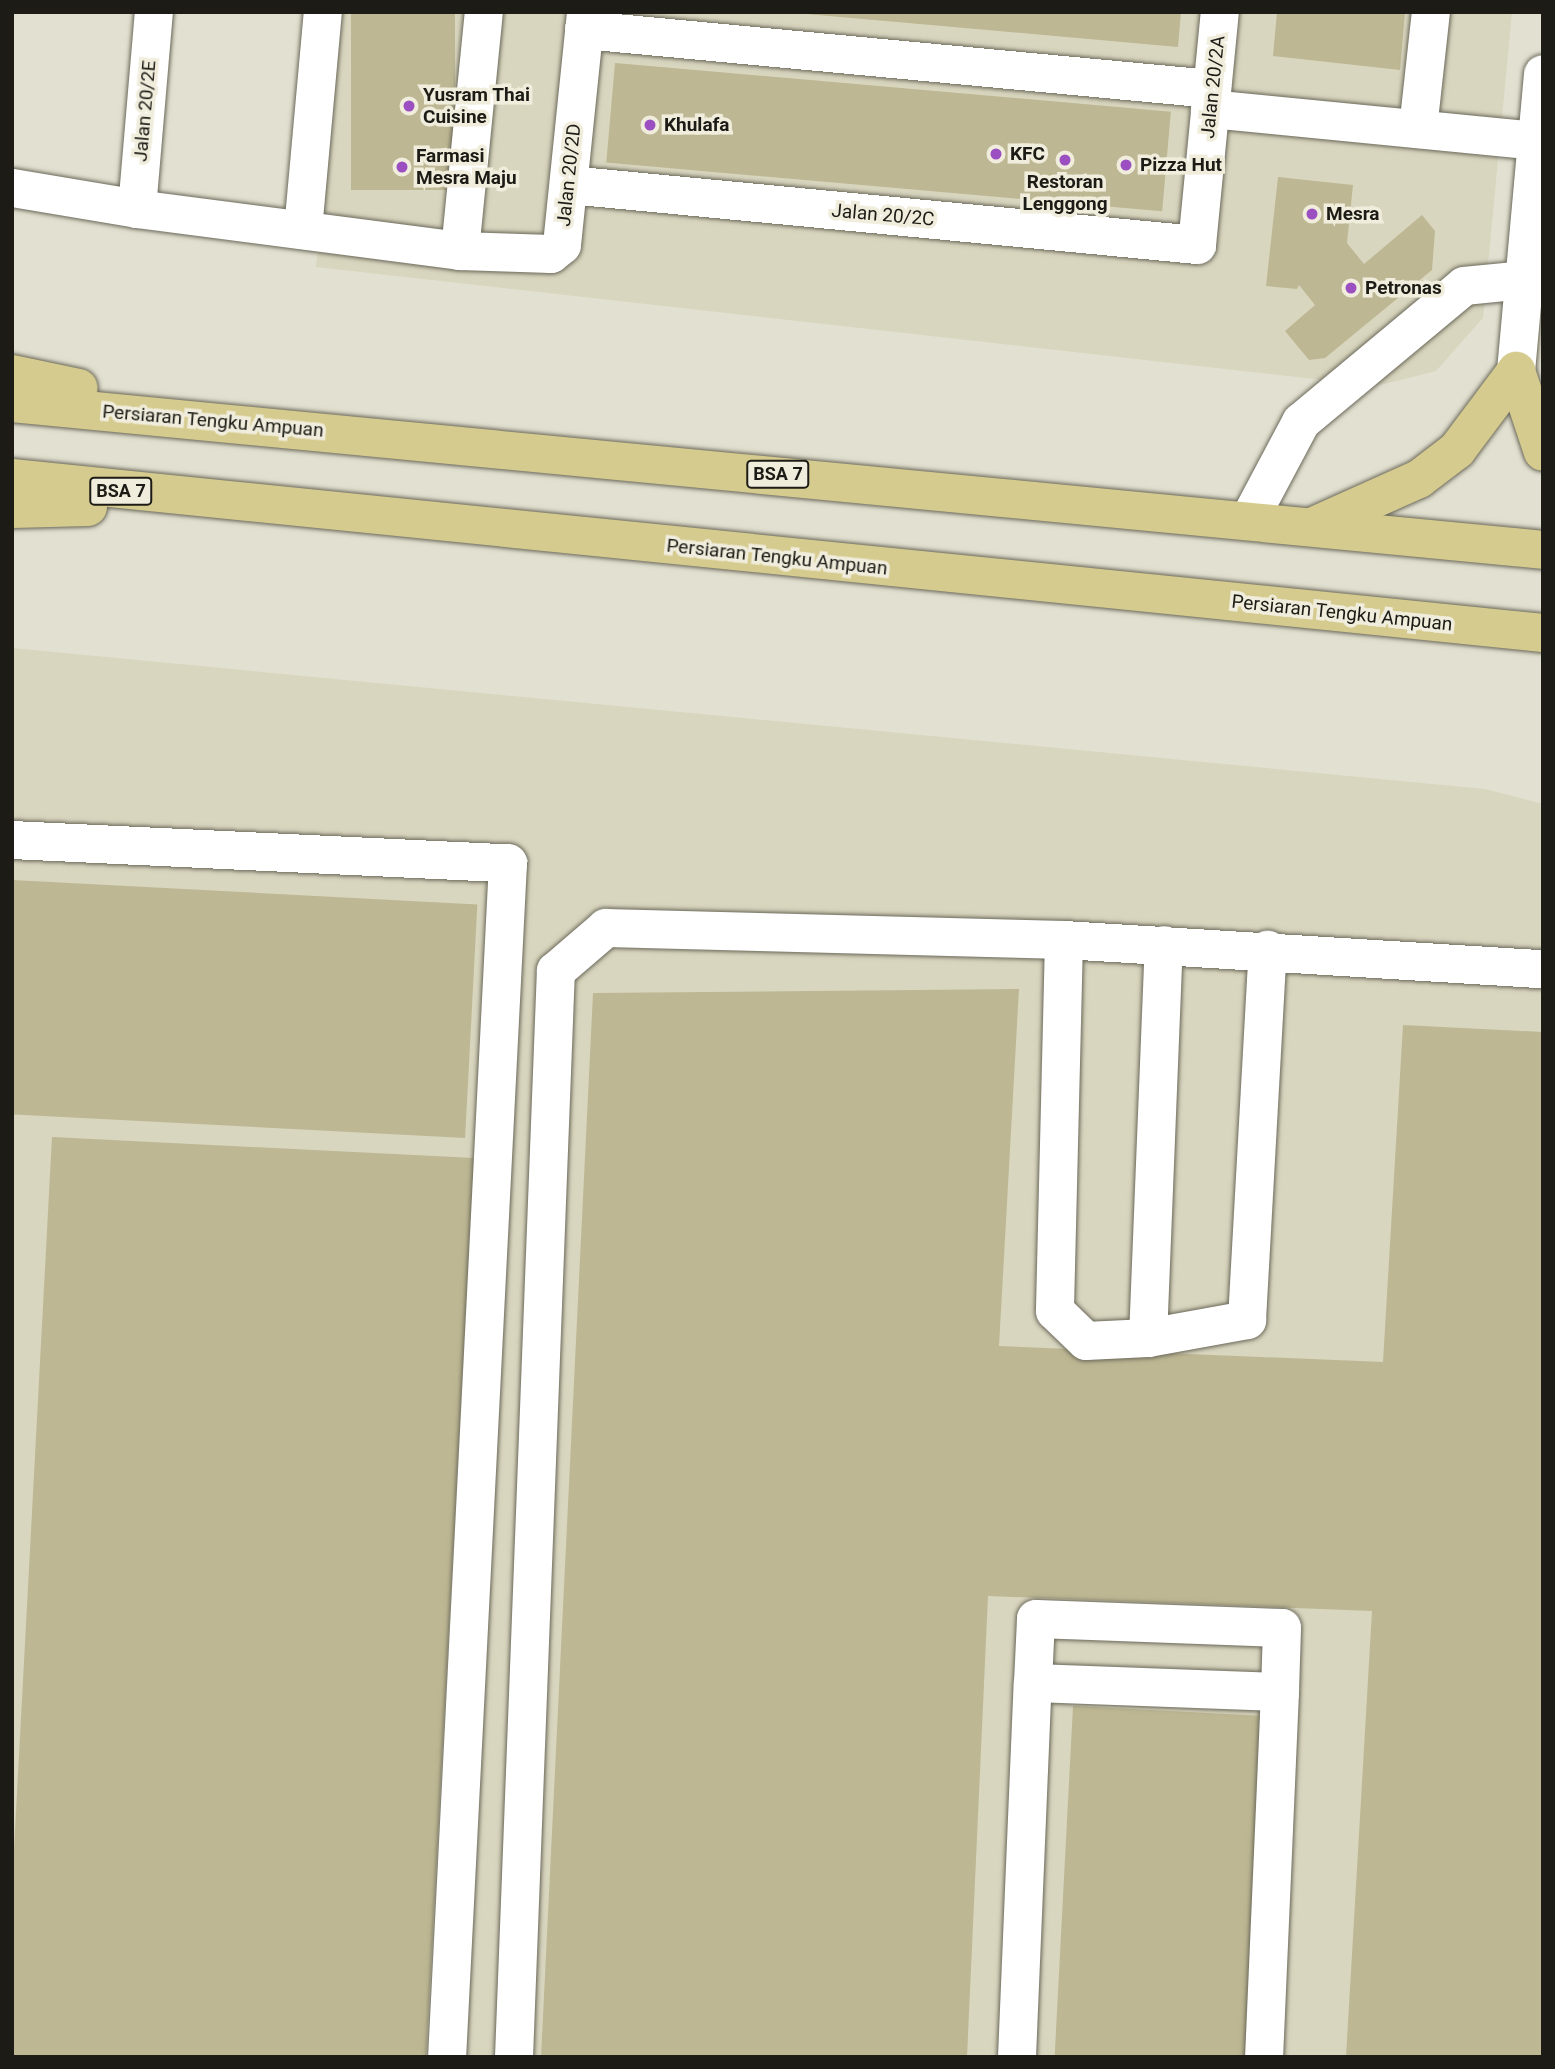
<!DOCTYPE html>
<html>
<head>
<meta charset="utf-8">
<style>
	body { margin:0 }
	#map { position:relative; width:1555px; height:2069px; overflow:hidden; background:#e2e0d0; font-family:Roboto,sans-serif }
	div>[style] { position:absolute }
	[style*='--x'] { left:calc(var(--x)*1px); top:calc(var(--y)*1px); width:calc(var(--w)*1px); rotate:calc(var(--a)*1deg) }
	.built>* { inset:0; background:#d9d6bf }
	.building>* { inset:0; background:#bdb793; transform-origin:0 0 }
	.roads { filter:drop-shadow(0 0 2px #6b695a) drop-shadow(0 0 2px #6b695a) }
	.minor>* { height:38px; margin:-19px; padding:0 19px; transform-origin:19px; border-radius:19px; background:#fff }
	.major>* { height:38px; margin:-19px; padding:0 19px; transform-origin:19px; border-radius:19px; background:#d6cb8f }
	.dots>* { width:19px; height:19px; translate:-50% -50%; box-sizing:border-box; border:4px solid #f0eddd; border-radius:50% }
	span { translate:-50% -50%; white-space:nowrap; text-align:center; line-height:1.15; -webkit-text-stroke:7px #f0eddd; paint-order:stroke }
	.shield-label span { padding:2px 5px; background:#f0eddd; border:2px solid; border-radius:5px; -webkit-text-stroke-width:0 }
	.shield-label { font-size:18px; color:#1c1b15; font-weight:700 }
	.street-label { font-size:19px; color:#1c1b15 }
	.poi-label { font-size:19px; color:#1c1b15; font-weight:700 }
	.left { translate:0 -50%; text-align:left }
	.frame { position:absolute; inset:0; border:14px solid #1c1b15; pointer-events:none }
</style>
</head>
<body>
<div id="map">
	<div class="built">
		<div style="clip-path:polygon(339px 12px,1512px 12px,1483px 318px,1436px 371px,1376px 386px,316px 267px)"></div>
		<div style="clip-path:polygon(12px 648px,1485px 789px,1543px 804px,1543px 2057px,12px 2057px)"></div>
	</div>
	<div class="building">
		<div style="left:351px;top:12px;width:104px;height:178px"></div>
		<div style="clip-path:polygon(784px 12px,1181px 12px,1178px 47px)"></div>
		<div style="clip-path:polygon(1277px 12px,1405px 12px,1400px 70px,1273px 56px)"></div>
		<div style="left:615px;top:63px;width:558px;height:100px;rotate:5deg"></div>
		<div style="clip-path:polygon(1278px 177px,1353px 185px,1347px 243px,1364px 264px,1422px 215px,1435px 231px,1432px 270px,1325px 358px,1309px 360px,1285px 331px,1315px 305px,1299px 285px,1297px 289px,1266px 286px)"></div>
		<div style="left:12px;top:880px;width:466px;height:234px;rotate:3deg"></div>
		<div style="clip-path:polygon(1019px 989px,999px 1346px,1383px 1362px,1403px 1025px,1543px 1032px,1543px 2057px,1346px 2057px,1372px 1611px,988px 1596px,967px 2057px,541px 2057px,593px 993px)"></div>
		<div style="clip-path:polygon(52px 1137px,474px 1158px,426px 2057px,12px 2057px,12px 1887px)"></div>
		<div style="left:1073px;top:1706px;width:193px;height:352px;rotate:3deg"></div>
	</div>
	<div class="roads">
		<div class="minor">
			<div style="--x:584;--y:30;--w:631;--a:5.37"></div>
			<div style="--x:1210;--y:109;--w:329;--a:5.6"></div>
			<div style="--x:1418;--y:129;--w:118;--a:-83.7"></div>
			<div style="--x:569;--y:185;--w:631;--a:5.46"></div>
			<div style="--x:1197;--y:245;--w:234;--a:-84.4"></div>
			<div style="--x:12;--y:188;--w:127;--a:9.5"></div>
			<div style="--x:137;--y:209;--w:326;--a:7.4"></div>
			<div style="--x:460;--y:251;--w:91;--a:1.9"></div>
			<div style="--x:551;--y:254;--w:14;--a:-39"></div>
			<div style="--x:562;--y:245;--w:234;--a:-84.1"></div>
			<div style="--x:137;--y:209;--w:198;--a:-85.1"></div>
			<div style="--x:303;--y:230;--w:219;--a:-84.8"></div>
			<div style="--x:460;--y:251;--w:240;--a:-84.3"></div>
			<div style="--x:1516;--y:371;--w:298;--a:-84.8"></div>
			<div style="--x:1249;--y:520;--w:111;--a:-62"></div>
			<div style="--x:1301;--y:422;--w:212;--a:-39.8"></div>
			<div style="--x:1464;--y:286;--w:60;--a:-5.7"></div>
			<div style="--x:12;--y:840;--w:497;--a:2.7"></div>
			<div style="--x:508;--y:863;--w:1196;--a:92.92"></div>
			<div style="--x:1064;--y:940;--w:371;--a:91.4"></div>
			<div style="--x:1055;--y:1311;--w:43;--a:44.1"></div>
			<div style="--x:1086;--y:1341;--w:62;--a:-2.8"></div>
			<div style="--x:1148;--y:1338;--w:101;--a:-10.3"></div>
			<div style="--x:1247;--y:1320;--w:371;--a:-86.8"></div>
			<div style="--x:1148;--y:1338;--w:393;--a:-87.7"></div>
			<div style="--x:1033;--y:1683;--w:64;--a:-87.3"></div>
			<div style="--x:1036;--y:1619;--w:246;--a:2.1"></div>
			<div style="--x:1282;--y:1628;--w:64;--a:91.8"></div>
			<div style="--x:514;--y:2057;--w:1087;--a:-87.79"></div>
			<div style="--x:556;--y:971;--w:66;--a:-40.7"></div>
			<div style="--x:606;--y:928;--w:458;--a:1.5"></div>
			<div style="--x:1064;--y:940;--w:480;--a:3.5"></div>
			<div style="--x:1017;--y:2057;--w:374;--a:-87.6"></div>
			<div style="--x:1033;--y:1683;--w:247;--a:2.1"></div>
			<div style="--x:1280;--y:1692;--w:365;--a:92.5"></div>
		</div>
		<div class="major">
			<div style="--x:1516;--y:371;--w:85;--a:71.6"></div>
			<div style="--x:12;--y:374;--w:68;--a:11.8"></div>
			<div style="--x:12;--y:403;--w:1538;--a:5.48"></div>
			<div style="--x:12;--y:478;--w:1539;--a:5.78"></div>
			<div style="--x:12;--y:509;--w:76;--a:-1.5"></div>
			<div style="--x:1316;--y:525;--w:113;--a:-24.1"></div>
			<div style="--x:1419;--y:479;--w:48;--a:-37.3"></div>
			<div style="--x:1457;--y:450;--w:99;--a:-53.2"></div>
		</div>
	</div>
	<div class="dots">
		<div style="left:409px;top:106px;background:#9b4fc1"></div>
		<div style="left:650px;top:125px;background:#9b4fc1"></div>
		<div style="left:996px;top:154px;background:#9b4fc1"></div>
		<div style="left:1065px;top:160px;background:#9b4fc1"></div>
		<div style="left:1126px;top:165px;background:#9b4fc1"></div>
		<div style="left:402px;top:167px;background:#9b4fc1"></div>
		<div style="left:1312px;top:214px;background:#9b4fc1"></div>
		<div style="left:1351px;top:288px;background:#9b4fc1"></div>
	</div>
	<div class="shield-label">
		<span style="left:778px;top:474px">BSA 7</span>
		<span style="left:121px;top:491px">BSA 7</span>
	</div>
	<div class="street-label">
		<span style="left:1213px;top:87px;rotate:-84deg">Jalan 20/2A</span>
		<span style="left:145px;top:111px;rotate:-85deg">Jalan 20/2E</span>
		<span style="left:569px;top:175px;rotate:-84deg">Jalan 20/2D</span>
		<span style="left:883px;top:215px;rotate:5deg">Jalan 20/2C</span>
		<span style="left:213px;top:421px;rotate:5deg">Persiaran Tengku Ampuan</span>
		<span style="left:777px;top:557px;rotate:6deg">Persiaran Tengku Ampuan</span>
		<span style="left:1342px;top:613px;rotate:6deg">Persiaran Tengku Ampuan</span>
	</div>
	<div class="poi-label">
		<span class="left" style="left:423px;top:106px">Yusram Thai<br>Cuisine</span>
		<span class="left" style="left:664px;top:125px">Khulafa</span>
		<span class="left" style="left:1010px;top:154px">KFC</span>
		<span class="left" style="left:416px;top:167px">Farmasi<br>Mesra Maju</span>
		<span class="left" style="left:1140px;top:165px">Pizza Hut</span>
		<span style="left:1065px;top:193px">Restoran<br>Lenggong</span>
		<span class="left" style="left:1326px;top:214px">Mesra</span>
		<span class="left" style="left:1365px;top:288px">Petronas</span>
	</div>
	<div class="frame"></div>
</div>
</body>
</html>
